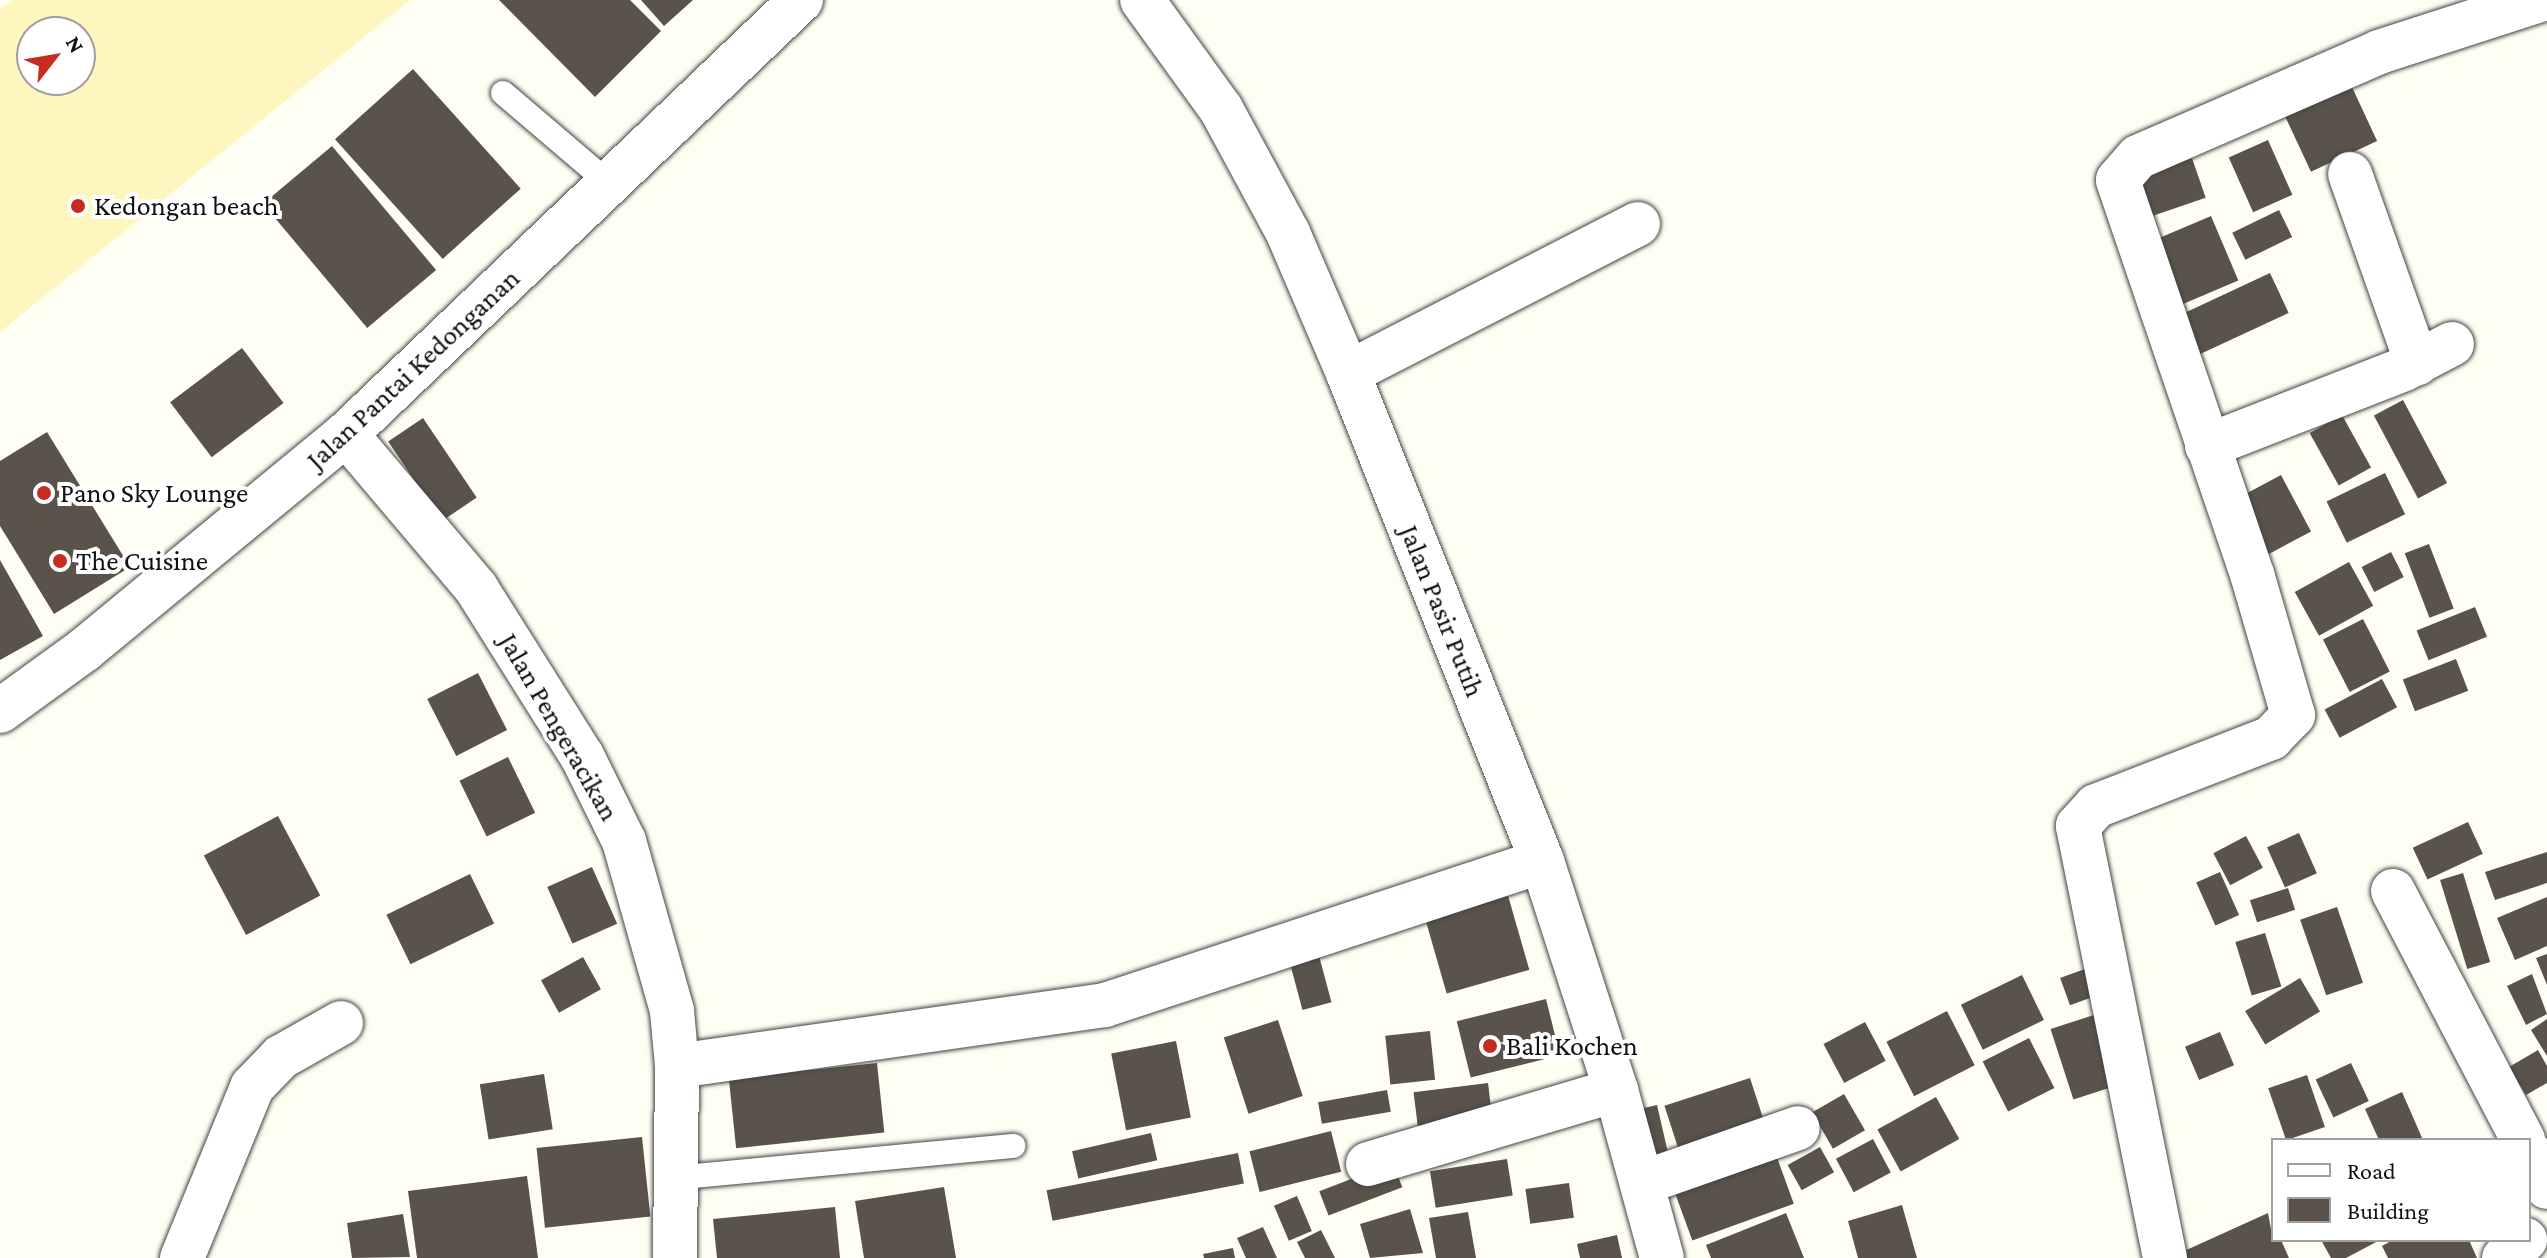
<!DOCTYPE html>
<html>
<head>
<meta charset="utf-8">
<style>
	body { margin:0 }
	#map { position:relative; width:2547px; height:1258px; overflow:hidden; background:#fffef3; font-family:"Crimson Pro",serif }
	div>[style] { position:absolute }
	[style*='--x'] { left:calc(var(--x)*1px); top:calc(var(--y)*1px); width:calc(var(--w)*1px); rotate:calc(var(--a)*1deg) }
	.sand>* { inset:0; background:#fdf6be }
	.building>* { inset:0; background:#5a534c; transform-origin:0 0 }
	.roads { filter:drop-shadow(0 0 2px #434343) drop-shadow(0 0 2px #434343) }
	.service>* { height:24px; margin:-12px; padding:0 12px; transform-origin:12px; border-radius:12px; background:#fff }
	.minor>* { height:44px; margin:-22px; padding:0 22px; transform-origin:22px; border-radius:22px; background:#fff }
	.dots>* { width:22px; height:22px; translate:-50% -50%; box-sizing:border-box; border:4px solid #fff; border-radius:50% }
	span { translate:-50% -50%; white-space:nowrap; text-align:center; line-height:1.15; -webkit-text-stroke:8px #fff; paint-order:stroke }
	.poi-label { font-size:28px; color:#101010 }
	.left { translate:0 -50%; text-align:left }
	.street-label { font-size:28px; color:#101010 }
	.legend { position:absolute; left:2271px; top:1138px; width:260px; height:104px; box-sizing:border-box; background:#fff; border:2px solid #9f9f9f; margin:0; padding:10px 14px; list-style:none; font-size:24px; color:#101010 }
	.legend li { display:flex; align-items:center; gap:16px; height:40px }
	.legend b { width:40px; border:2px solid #9f9f9f }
	.north { position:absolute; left:16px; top:16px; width:80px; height:80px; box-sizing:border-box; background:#fff; border:2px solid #9f9f9f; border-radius:50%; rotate:59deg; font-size:22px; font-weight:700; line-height:32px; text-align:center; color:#101010 }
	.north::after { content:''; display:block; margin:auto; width:28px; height:36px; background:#c72c21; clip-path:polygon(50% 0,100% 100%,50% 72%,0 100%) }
</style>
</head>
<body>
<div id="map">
	<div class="sand">
		<div style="clip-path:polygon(evenodd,12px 0,410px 0,0 332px,0 9px,12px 0,32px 32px,80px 32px,80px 80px,32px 80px,32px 32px)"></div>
	</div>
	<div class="building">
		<div style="clip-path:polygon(499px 0,630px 0,661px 31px,595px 97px)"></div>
		<div style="clip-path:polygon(641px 0,693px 0,664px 26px)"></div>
		<div style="left:413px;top:69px;width:161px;height:105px;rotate:48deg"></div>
		<div style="left:2345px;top:72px;width:76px;height:73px;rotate:65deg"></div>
		<div style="left:2268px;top:140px;width:60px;height:43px;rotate:66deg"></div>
		<div style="left:332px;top:146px;width:162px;height:90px;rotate:50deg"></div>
		<div style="left:2192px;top:158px;width:42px;height:71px;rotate:71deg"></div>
		<div style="left:2279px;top:210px;width:30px;height:52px;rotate:64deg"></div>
		<div style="left:2211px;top:216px;width:70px;height:69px;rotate:67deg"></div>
		<div style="left:2270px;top:273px;width:44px;height:101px;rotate:65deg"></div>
		<div style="left:242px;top:348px;width:69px;height:90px;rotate:53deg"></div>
		<div style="left:2403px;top:400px;width:94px;height:33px;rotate:62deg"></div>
		<div style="left:2342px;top:415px;width:60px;height:37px;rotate:61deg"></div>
		<div style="left:423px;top:418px;width:96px;height:42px;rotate:56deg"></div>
		<div style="clip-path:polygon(47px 432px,130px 567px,54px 614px,0 526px,0 461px)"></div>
		<div style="left:2385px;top:473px;width:46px;height:65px;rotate:64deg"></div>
		<div style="left:2281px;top:475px;width:64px;height:53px;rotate:62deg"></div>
		<div style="left:2429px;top:544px;width:69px;height:26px;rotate:69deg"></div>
		<div style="left:2391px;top:552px;width:28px;height:33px;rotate:63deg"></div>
		<div style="clip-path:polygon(0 560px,43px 636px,0 660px)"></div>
		<div style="left:2349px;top:562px;width:50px;height:62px;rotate:61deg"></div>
		<div style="left:2475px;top:607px;width:32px;height:63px;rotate:68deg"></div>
		<div style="left:2363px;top:619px;width:59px;height:45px;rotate:63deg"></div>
		<div style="left:2456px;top:659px;width:34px;height:57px;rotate:69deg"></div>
		<div style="left:478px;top:673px;width:64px;height:57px;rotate:63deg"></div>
		<div style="left:2382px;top:679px;width:32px;height:65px;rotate:62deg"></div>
		<div style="left:508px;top:757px;width:62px;height:54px;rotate:64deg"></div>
		<div style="left:278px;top:816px;width:90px;height:84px;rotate:62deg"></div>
		<div style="left:2468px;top:822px;width:35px;height:61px;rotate:65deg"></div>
		<div style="left:2299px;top:833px;width:44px;height:35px;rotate:66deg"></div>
		<div style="left:2246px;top:836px;width:36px;height:37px;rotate:62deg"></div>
		<div style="clip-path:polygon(2547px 852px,2547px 883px,2495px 900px,2485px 872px)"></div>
		<div style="left:592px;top:867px;width:62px;height:49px;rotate:66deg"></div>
		<div style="left:2220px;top:872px;width:47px;height:26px;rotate:66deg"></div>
		<div style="left:2463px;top:873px;width:93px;height:24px;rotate:73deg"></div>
		<div style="left:470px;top:874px;width:55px;height:93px;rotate:64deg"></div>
		<div style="left:2288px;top:888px;width:23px;height:40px;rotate:72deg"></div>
		<div style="left:1507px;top:892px;width:81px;height:86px;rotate:74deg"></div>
		<div style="clip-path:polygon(2547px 897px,2547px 946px,2515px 960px,2497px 918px)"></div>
		<div style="left:2337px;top:907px;width:80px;height:39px;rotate:71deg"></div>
		<div style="left:2265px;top:933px;width:56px;height:31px;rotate:73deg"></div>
		<div style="left:1318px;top:952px;width:52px;height:30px;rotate:75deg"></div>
		<div style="clip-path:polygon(2547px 954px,2547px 985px,2536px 958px)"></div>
		<div style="left:583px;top:957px;width:37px;height:48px;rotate:61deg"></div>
		<div style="left:2093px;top:966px;width:29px;height:35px;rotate:70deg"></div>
		<div style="clip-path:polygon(2532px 974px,2547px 1014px,2526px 1025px,2507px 986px)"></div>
		<div style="left:2022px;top:975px;width:50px;height:68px;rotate:64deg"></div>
		<div style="left:2300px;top:978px;width:39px;height:64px;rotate:59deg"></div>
		<div style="left:1546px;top:999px;width:58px;height:92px;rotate:76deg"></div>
		<div style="left:1947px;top:1011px;width:61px;height:68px;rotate:63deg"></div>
		<div style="left:2100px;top:1013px;width:74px;height:52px;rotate:72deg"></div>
		<div style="clip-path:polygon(2547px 1019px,2547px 1056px,2531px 1030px)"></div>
		<div style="left:1278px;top:1020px;width:80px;height:57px;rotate:72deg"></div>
		<div style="left:1865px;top:1022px;width:44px;height:47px;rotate:62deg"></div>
		<div style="left:1430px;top:1031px;width:49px;height:45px;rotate:84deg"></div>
		<div style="left:2220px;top:1032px;width:36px;height:38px;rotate:67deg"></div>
		<div style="left:2029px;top:1038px;width:56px;height:52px;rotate:63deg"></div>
		<div style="left:1176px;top:1041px;width:78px;height:66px;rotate:79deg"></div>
		<div style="clip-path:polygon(2538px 1050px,2547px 1066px,2547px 1083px,2526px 1095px,2509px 1067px)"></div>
		<div style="left:877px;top:1063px;width:70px;height:149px;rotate:84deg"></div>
		<div style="left:2351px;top:1063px;width:42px;height:39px;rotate:65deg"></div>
		<div style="left:544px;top:1074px;width:56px;height:65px;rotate:81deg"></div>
		<div style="left:2307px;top:1075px;width:55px;height:41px;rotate:71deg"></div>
		<div style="left:1750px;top:1078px;width:54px;height:90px;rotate:72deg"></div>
		<div style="left:1488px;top:1083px;width:35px;height:75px;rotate:83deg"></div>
		<div style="left:1387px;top:1090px;width:22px;height:70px;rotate:80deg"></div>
		<div style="clip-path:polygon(2402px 1092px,2423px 1140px,2379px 1140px,2365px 1109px)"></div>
		<div style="left:1844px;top:1094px;width:42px;height:37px;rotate:60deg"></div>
		<div style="left:1936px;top:1097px;width:48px;height:67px;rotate:61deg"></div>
		<div style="left:1657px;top:1105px;width:51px;height:31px;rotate:77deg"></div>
		<div style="left:1331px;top:1131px;width:42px;height:84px;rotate:76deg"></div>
		<div style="left:1151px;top:1133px;width:28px;height:81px;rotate:77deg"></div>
		<div style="left:642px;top:1137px;width:80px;height:106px;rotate:84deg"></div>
		<div style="left:1873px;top:1139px;width:38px;height:42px;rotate:62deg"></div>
		<div style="left:1820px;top:1147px;width:29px;height:37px;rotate:61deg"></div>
		<div style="left:1775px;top:1152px;width:55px;height:108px;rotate:70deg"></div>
		<div style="left:1238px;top:1153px;width:31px;height:195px;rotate:79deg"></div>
		<div style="left:1507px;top:1159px;width:37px;height:78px;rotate:81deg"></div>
		<div style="left:1393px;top:1163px;width:26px;height:79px;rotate:69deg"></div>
		<div style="clip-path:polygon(527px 1176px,538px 1258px,417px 1258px,408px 1191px)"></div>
		<div style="left:1569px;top:1183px;width:35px;height:44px;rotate:82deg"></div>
		<div style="clip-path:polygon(944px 1187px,956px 1258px,864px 1258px,855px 1201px)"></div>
		<div style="left:1297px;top:1196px;width:38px;height:25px;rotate:67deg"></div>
		<div style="clip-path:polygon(1902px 1205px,1917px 1258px,1858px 1258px,1848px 1221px)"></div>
		<div style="clip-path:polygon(835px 1207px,840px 1258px,717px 1258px,713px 1219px)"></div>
		<div style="clip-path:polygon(1410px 1209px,1423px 1253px,1370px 1258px,1360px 1224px)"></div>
		<div style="clip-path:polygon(1468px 1212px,1476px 1258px,1436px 1258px,1429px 1218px)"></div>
		<div style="clip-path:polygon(1786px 1213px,1804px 1258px,1711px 1258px,1706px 1245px)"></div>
		<div style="clip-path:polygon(2268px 1213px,2273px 1240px,2281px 1240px,2289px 1258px,2185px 1258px,2182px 1252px)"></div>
		<div style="clip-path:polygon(403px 1214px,410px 1257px,352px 1258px,347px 1223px)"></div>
		<div style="clip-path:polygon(1263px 1227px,1277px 1258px,1246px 1258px,1237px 1238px)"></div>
		<div style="clip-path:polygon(1321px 1230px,1335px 1258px,1305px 1258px,1297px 1242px)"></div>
		<div style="clip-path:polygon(1617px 1235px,1622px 1258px,1580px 1258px,1577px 1244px)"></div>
		<div style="clip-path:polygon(2321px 1240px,2380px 1240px,2346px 1258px,2331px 1258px)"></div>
		<div style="clip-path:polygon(2393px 1240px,2469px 1240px,2477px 1258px,2388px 1258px,2382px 1246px)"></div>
		<div style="clip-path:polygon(1233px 1248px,1235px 1258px,1204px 1258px,1203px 1254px)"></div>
	</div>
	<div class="roads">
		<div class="service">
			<div style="--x:503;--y:93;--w:140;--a:40.4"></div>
			<div style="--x:673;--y:1178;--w:342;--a:-5.4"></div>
		</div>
		<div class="minor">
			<div style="--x:1142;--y:0;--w:135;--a:54.1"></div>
			<div style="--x:1221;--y:109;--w:141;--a:61.6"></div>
			<div style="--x:1288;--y:233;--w:152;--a:66.8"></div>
			<div style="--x:1348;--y:373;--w:525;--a:68.32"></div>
			<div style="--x:1542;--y:861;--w:241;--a:72.1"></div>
			<div style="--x:1616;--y:1090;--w:174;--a:74.7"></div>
			<div style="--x:2350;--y:174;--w:201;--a:70.5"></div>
			<div style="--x:1348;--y:373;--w:326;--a:-27.2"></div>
			<div style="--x:346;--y:434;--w:202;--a:49.8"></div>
			<div style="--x:476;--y:588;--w:199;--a:57.8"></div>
			<div style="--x:582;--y:756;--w:95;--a:63.7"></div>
			<div style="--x:624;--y:841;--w:177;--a:74.2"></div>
			<div style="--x:672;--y:1011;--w:55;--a:84.8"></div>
			<div style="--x:677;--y:1066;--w:192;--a:90.6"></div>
			<div style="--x:2207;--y:446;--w:212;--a:-21.3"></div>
			<div style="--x:2404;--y:369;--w:54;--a:-27.5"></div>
			<div style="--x:0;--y:711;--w:104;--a:-36"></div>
			<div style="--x:84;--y:650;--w:340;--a:-39.5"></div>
			<div style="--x:346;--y:434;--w:629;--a:-43.65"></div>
			<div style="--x:2393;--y:891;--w:281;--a:62.4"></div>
			<div style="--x:677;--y:1066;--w:432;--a:-8.1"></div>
			<div style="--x:1105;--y:1005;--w:460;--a:-18.2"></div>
			<div style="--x:2529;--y:1152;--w:39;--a:63"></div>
			<div style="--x:1368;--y:1164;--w:259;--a:-16.6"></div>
			<div style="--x:1642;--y:1183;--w:165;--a:-19.4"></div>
			<div style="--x:182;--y:1258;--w:185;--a:-67.7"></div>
			<div style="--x:252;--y:1087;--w:42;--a:-46"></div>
			<div style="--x:281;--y:1057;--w:69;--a:-29.5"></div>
			<div style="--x:2165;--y:1258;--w:441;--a:-101.4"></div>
			<div style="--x:2078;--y:826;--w:27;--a:-48"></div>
			<div style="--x:2096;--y:806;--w:188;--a:-21.2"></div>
			<div style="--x:2271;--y:738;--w:32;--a:-46"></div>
			<div style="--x:2293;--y:715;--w:144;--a:-106.2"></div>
			<div style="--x:2253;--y:577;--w:419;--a:-108.8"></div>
			<div style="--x:2118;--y:180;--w:30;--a:-49"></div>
			<div style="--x:2138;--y:157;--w:263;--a:-23.5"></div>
			<div style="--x:2379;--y:52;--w:169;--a:-17.9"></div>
			<div style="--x:2504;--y:1258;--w:28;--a:-41"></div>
		</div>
	</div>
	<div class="dots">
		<div style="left:78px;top:206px;background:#c72c21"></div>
		<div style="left:44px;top:493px;background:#c72c21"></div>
		<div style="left:60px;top:561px;background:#c72c21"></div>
		<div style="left:1490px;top:1046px;background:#c72c21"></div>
	</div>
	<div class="poi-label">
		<span class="left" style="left:94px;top:206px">Kedongan beach</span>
		<span class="left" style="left:60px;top:493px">Pano Sky Lounge</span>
		<span class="left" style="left:76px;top:561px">The Cuisine</span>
		<span class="left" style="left:1506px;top:1046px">Bali Kochen</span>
	</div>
	<div class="street-label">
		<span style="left:413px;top:369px;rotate:-43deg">Jalan Pantai Kedonganan</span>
		<span style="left:1442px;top:611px;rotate:68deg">Jalan Pasir Putih</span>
		<span style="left:559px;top:727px;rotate:60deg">Jalan Pengeracikan</span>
	</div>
	<ul class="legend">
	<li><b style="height:10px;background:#fff"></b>Road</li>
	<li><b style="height:22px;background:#5a534c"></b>Building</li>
	</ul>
	<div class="north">N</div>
</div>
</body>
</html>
